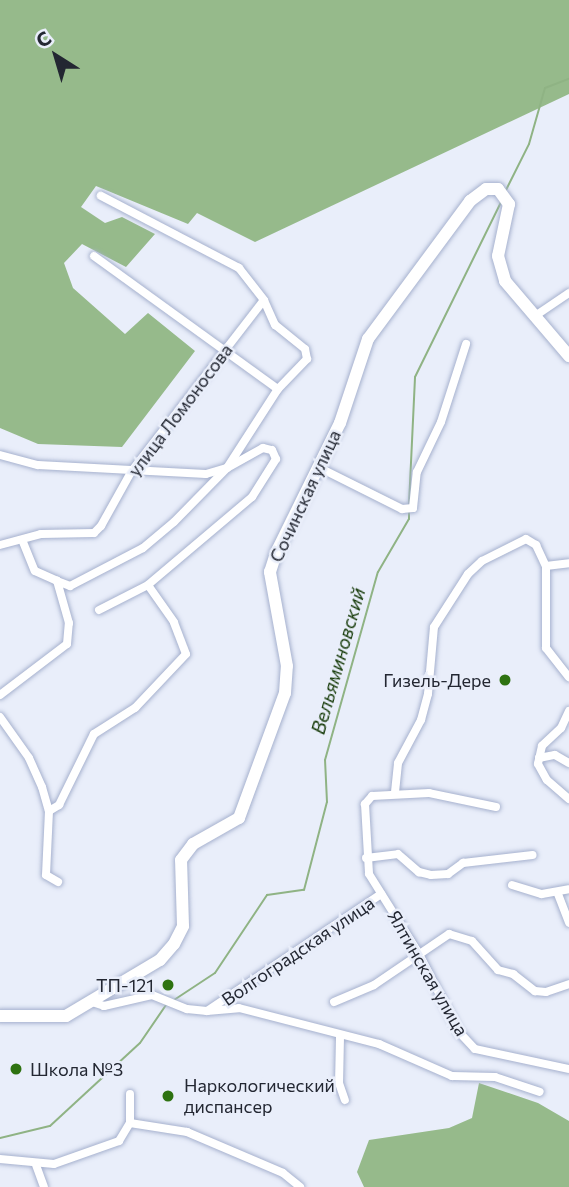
<!DOCTYPE html>
<html>
<head>
<meta charset="utf-8">
<style>
	body { margin:0 }
	#map { position:relative; width:569px; height:1187px; overflow:hidden; background:#e9eefa; font-family:Commissioner,sans-serif }
	div>[style] { position:absolute }
	[style*='--x'] { left:calc(var(--x)*1px); top:calc(var(--y)*1px); width:calc(var(--w)*1px); rotate:calc(var(--a)*1deg) }
	.forest>* { inset:0; background:#96ba8b }
	.stream>* { height:2px; margin:-1px; padding:0 1px; transform-origin:1px; border-radius:1px; background:#8fb384 }
	.roads { filter:drop-shadow(0 0 2px #a6b1ce) drop-shadow(0 0 2px #a6b1ce) }
	.minor>* { height:8px; margin:-4px; padding:0 4px; transform-origin:4px; border-radius:4px; background:#fff }
	.trunk>* { height:12px; margin:-6px; padding:0 6px; transform-origin:6px; border-radius:6px; background:#fff }
	.dots>* { width:19px; height:19px; translate:-50% -50%; box-sizing:border-box; border:4px solid #e9eefa; border-radius:50% }
	span { translate:-50% -50%; white-space:nowrap; text-align:center; line-height:1.15; -webkit-text-stroke:5px #e9eefa; paint-order:stroke }
	.street-label { font-size:18px; color:#232732 }
	.poi-label { font-size:18px; color:#232732 }
	.right { translate:-100% -50%; text-align:right }
	.left { translate:0 -50%; text-align:left }
	.water-label { font-size:19px; color:#183c0b; font-style:italic }
	.north { position:absolute; left:21px; top:21px; width:70px; height:70px; -webkit-text-stroke:5px #e9eefa; paint-order:stroke; rotate:323deg; font-size:19px; font-weight:700; line-height:28px; text-align:center; color:#232732 }
	.north::after { content:''; display:block; margin:auto; width:24px; height:32px; background:#232732; clip-path:polygon(50% 0,100% 100%,50% 72%,0 100%) }
</style>
</head>
<body>
<div id="map">
	<div class="forest">
		<div style="clip-path:polygon(0 0,569px 0,569px 94px,255px 242px,197px 213px,188px 224px,96px 186px,81px 207px,105px 223px,122px 217px,155px 234px,126px 267px,82px 244px,64px 263px,73px 288px,125px 334px,148px 313px,195px 351px,122px 447px,38px 444px,0 428px)"></div>
		<div style="clip-path:polygon(479px 1083px,538px 1103px,569px 1121px,569px 1187px,364px 1187px,357px 1172px,369px 1140px,449px 1128px,472px 1118px)"></div>
	</div>
	<div class="stream">
		<div style="--x:506;--y:190;--w:51;--a:-63.4"></div>
		<div style="--x:529;--y:144;--w:58;--a:-74.1"></div>
		<div style="--x:545;--y:88;--w:26;--a:-21"></div>
		<div style="--x:409;--y:505;--w:128;--a:-87.3"></div>
		<div style="--x:415;--y:377;--w:195;--a:-63.8"></div>
		<div style="--x:174;--y:1000;--w:49;--a:-33.4"></div>
		<div style="--x:215;--y:973;--w:94;--a:-56.3"></div>
		<div style="--x:267;--y:895;--w:37;--a:-8"></div>
		<div style="--x:304;--y:890;--w:91;--a:-75.4"></div>
		<div style="--x:327;--y:802;--w:42;--a:-92.7"></div>
		<div style="--x:325;--y:760;--w:195;--a:-74.3"></div>
		<div style="--x:378;--y:572;--w:61;--a:-59.7"></div>
		<div style="--x:409;--y:519;--w:8;--a:-90"></div>
		<div style="--x:0;--y:1138;--w:51;--a:-13.5"></div>
		<div style="--x:50;--y:1126;--w:122;--a:-42.7"></div>
		<div style="--x:140;--y:1043;--w:46;--a:-55.6"></div>
	</div>
	<div class="roads">
		<div class="minor">
			<div style="--x:94;--y:256;--w:227;--a:35.9"></div>
			<div style="--x:535;--y:316;--w:41;--a:-34.1"></div>
			<div style="--x:0;--y:455;--w:39;--a:15"></div>
			<div style="--x:38;--y:465;--w:168;--a:3.1"></div>
			<div style="--x:206;--y:474;--w:22;--a:-16"></div>
			<div style="--x:227;--y:468;--w:41;--a:-29.1"></div>
			<div style="--x:263;--y:448;--w:9;--a:13"></div>
			<div style="--x:272;--y:450;--w:10;--a:66"></div>
			<div style="--x:276;--y:459;--w:45;--a:122.3"></div>
			<div style="--x:252;--y:497;--w:136;--a:139.8"></div>
			<div style="--x:148;--y:585;--w:55;--a:153"></div>
			<div style="--x:320;--y:468;--w:92;--a:26.6"></div>
			<div style="--x:402;--y:509;--w:11;--a:-5"></div>
			<div style="--x:413;--y:508;--w:36;--a:-84"></div>
			<div style="--x:417;--y:472;--w:55;--a:-64.4"></div>
			<div style="--x:441;--y:422;--w:82;--a:-72.2"></div>
			<div style="--x:23;--y:542;--w:31;--a:68"></div>
			<div style="--x:35;--y:571;--w:24;--a:24"></div>
			<div style="--x:0;--y:545;--w:42;--a:-15"></div>
			<div style="--x:41;--y:534;--w:53;--a:-1.1"></div>
			<div style="--x:94;--y:533;--w:10;--a:-45"></div>
			<div style="--x:101;--y:526;--w:62;--a:-60.9"></div>
			<div style="--x:131;--y:472;--w:217;--a:-52.3"></div>
			<div style="--x:546;--y:566;--w:82;--a:90"></div>
			<div style="--x:546;--y:648;--w:37;--a:52"></div>
			<div style="--x:0;--y:695;--w:84;--a:-37.3"></div>
			<div style="--x:67;--y:644;--w:21;--a:-85"></div>
			<div style="--x:69;--y:623;--w:44;--a:-105.9"></div>
			<div style="--x:57;--y:581;--w:14;--a:21"></div>
			<div style="--x:70;--y:586;--w:82;--a:-27.5"></div>
			<div style="--x:143;--y:548;--w:40;--a:-40"></div>
			<div style="--x:174;--y:522;--w:76;--a:-45.5"></div>
			<div style="--x:227;--y:468;--w:94;--a:-57.2"></div>
			<div style="--x:278;--y:389;--w:42;--a:-46"></div>
			<div style="--x:307;--y:359;--w:10;--a:-101"></div>
			<div style="--x:305;--y:349;--w:38;--a:-141"></div>
			<div style="--x:275;--y:325;--w:27;--a:-114"></div>
			<div style="--x:264;--y:300;--w:41;--a:-128"></div>
			<div style="--x:239;--y:268;--w:156;--a:-152.4"></div>
			<div style="--x:569;--y:711;--w:19;--a:115"></div>
			<div style="--x:561;--y:728;--w:26;--a:137"></div>
			<div style="--x:542;--y:746;--w:18;--a:103"></div>
			<div style="--x:538;--y:764;--w:18;--a:61"></div>
			<div style="--x:547;--y:780;--w:29;--a:41"></div>
			<div style="--x:0;--y:717;--w:50;--a:54.7"></div>
			<div style="--x:29;--y:758;--w:32;--a:66"></div>
			<div style="--x:42;--y:787;--w:25;--a:74"></div>
			<div style="--x:49;--y:811;--w:64;--a:92.7"></div>
			<div style="--x:46;--y:875;--w:14;--a:30"></div>
			<div style="--x:539;--y:758;--w:16;--a:-11"></div>
			<div style="--x:555;--y:755;--w:16;--a:30"></div>
			<div style="--x:395;--y:792;--w:29;--a:-84"></div>
			<div style="--x:398;--y:763;--w:49;--a:-61.9"></div>
			<div style="--x:421;--y:720;--w:27;--a:-75"></div>
			<div style="--x:428;--y:694;--w:67;--a:-84.9"></div>
			<div style="--x:434;--y:627;--w:63;--a:-57.3"></div>
			<div style="--x:468;--y:574;--w:19;--a:-43"></div>
			<div style="--x:482;--y:561;--w:49;--a:-26.6"></div>
			<div style="--x:526;--y:539;--w:12;--a:31"></div>
			<div style="--x:536;--y:545;--w:23;--a:65"></div>
			<div style="--x:546;--y:566;--w:23;--a:-7"></div>
			<div style="--x:496;--y:807;--w:68;--a:-168.2"></div>
			<div style="--x:429;--y:793;--w:57;--a:177"></div>
			<div style="--x:372;--y:796;--w:11;--a:131"></div>
			<div style="--x:365;--y:804;--w:70;--a:86.7"></div>
			<div style="--x:369;--y:874;--w:94;--a:58"></div>
			<div style="--x:419;--y:954;--w:88;--a:62.9"></div>
			<div style="--x:459;--y:1032;--w:23;--a:47"></div>
			<div style="--x:475;--y:1049;--w:96;--a:12"></div>
			<div style="--x:49;--y:811;--w:12;--a:-31"></div>
			<div style="--x:59;--y:805;--w:79;--a:-63.8"></div>
			<div style="--x:94;--y:734;--w:49;--a:-32.4"></div>
			<div style="--x:135;--y:708;--w:74;--a:-46.6"></div>
			<div style="--x:186;--y:654;--w:34;--a:-111"></div>
			<div style="--x:174;--y:622;--w:45;--a:-125.1"></div>
			<div style="--x:366;--y:858;--w:32;--a:-7"></div>
			<div style="--x:398;--y:854;--w:28;--a:41"></div>
			<div style="--x:419;--y:872;--w:12;--a:14"></div>
			<div style="--x:431;--y:875;--w:17;--a:-3"></div>
			<div style="--x:448;--y:874;--w:19;--a:-36"></div>
			<div style="--x:463;--y:863;--w:70;--a:-6.5"></div>
			<div style="--x:512;--y:885;--w:31;--a:17"></div>
			<div style="--x:542;--y:894;--w:27;--a:-10"></div>
			<div style="--x:558;--y:894;--w:31;--a:69"></div>
			<div style="--x:92;--y:1002;--w:13;--a:18"></div>
			<div style="--x:104;--y:1006;--w:49;--a:-12.9"></div>
			<div style="--x:152;--y:995;--w:38;--a:22"></div>
			<div style="--x:187;--y:1009;--w:20;--a:6"></div>
			<div style="--x:207;--y:1011;--w:210;--a:-33.9"></div>
			<div style="--x:334;--y:1002;--w:43;--a:-23"></div>
			<div style="--x:374;--y:985;--w:91;--a:-34.2"></div>
			<div style="--x:449;--y:934;--w:24;--a:17"></div>
			<div style="--x:472;--y:941;--w:39;--a:48"></div>
			<div style="--x:498;--y:970;--w:16;--a:15"></div>
			<div style="--x:513;--y:974;--w:28;--a:38"></div>
			<div style="--x:535;--y:991;--w:11;--a:5"></div>
			<div style="--x:546;--y:992;--w:24;--a:-19"></div>
			<div style="--x:207;--y:1011;--w:32;--a:-5"></div>
			<div style="--x:239;--y:1008;--w:145;--a:14.4"></div>
			<div style="--x:379;--y:1044;--w:80;--a:23.7"></div>
			<div style="--x:452;--y:1076;--w:43;--a:1.3"></div>
			<div style="--x:495;--y:1077;--w:47;--a:18.4"></div>
			<div style="--x:340;--y:1037;--w:46;--a:91.2"></div>
			<div style="--x:339;--y:1083;--w:18;--a:71"></div>
			<div style="--x:130;--y:1123;--w:58;--a:9"></div>
			<div style="--x:187;--y:1132;--w:104;--a:23.1"></div>
			<div style="--x:283;--y:1173;--w:22;--a:39"></div>
			<div style="--x:0;--y:1159;--w:54;--a:5.3"></div>
			<div style="--x:54;--y:1164;--w:69;--a:-19.5"></div>
			<div style="--x:119;--y:1141;--w:21;--a:-59"></div>
			<div style="--x:130;--y:1123;--w:29;--a:-90"></div>
			<div style="--x:36;--y:1165;--w:23;--a:70"></div>
		</div>
		<div class="trunk">
			<div style="--x:0;--y:1016;--w:66;--a:0"></div>
			<div style="--x:66;--y:1016;--w:109;--a:-30.8"></div>
			<div style="--x:160;--y:960;--w:21;--a:-49"></div>
			<div style="--x:174;--y:944;--w:20;--a:-63"></div>
			<div style="--x:183;--y:926;--w:66;--a:-91.7"></div>
			<div style="--x:181;--y:860;--w:20;--a:-53"></div>
			<div style="--x:193;--y:844;--w:53;--a:-29.5"></div>
			<div style="--x:239;--y:818;--w:133;--a:-69.8"></div>
			<div style="--x:285;--y:693;--w:27;--a:-86"></div>
			<div style="--x:287;--y:666;--w:96;--a:-100.3"></div>
			<div style="--x:270;--y:572;--w:20;--a:-72"></div>
			<div style="--x:276;--y:553;--w:145;--a:-63.8"></div>
			<div style="--x:340;--y:423;--w:89;--a:-71.6"></div>
			<div style="--x:368;--y:339;--w:172;--a:-53.5"></div>
			<div style="--x:470;--y:201;--w:20;--a:-37"></div>
			<div style="--x:486;--y:189;--w:12;--a:0"></div>
			<div style="--x:498;--y:189;--w:19;--a:54"></div>
			<div style="--x:509;--y:204;--w:53;--a:101.9"></div>
			<div style="--x:498;--y:256;--w:26;--a:74"></div>
			<div style="--x:505;--y:281;--w:99;--a:49.5"></div>
		</div>
	</div>
	<div class="dots">
		<div style="left:505px;top:680px;background:#2e7211"></div>
		<div style="left:168px;top:985px;background:#2e7211"></div>
		<div style="left:16px;top:1069px;background:#2e7211"></div>
		<div style="left:168px;top:1096px;background:#2e7211"></div>
	</div>
	<div class="street-label">
		<span style="left:180px;top:410px;rotate:-53deg">улица Ломоносова</span>
		<span style="left:305px;top:496px;rotate:-65deg">Сочинская улица</span>
		<span style="left:298px;top:951px;rotate:-34deg">Волгоградская улица</span>
		<span style="left:428px;top:973px;rotate:60deg">Ялтинская улица</span>
	</div>
	<div class="poi-label">
		<span class="right" style="left:491px;top:680px">Гизель-Дере</span>
		<span class="right" style="left:154px;top:985px">ТП-121</span>
		<span class="left" style="left:30px;top:1069px">Школа №3</span>
		<span class="left" style="left:184px;top:1096px">Наркологический<br>диспансер</span>
	</div>
	<div class="water-label">
		<span style="left:338px;top:661px;rotate:-74deg">Вельяминовский</span>
	</div>
	<div class="north">С</div>
</div>
</body>
</html>
